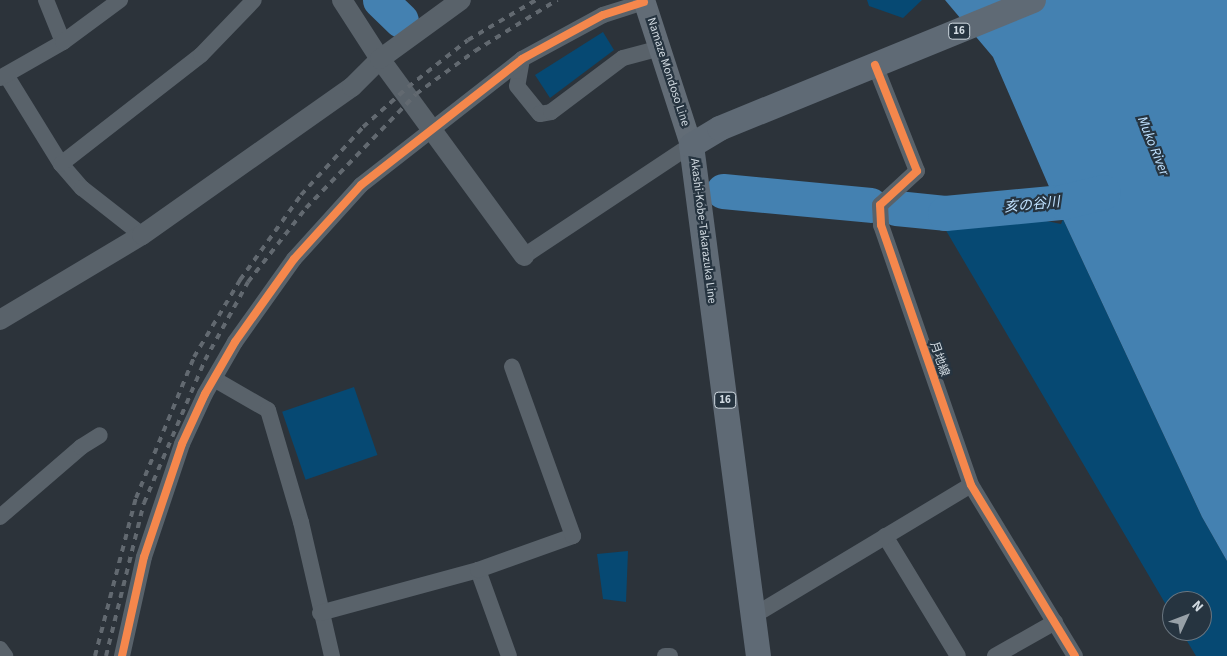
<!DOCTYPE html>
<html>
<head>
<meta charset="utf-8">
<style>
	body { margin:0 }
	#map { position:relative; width:1227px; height:656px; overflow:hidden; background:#2c333a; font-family:"Source Sans 3","Noto Sans JP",sans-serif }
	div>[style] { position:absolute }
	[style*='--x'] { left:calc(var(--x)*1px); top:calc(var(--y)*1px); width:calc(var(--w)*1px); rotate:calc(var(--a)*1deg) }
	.green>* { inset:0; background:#064973; transform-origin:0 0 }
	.water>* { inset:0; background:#4481b1 }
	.river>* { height:35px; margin:-17.5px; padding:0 17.5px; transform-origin:17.5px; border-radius:17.5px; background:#4481b1 }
	.minor>* { height:16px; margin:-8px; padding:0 8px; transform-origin:8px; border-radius:8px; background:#59626a }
	.tertiary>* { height:20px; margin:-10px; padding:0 10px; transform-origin:10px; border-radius:10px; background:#59626a }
	.secondary>* { height:22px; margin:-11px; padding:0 11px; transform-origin:11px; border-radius:11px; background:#626c76 }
	.primary>* { height:25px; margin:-12.5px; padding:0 12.5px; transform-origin:12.5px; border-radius:12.5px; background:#5f6a75 }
	.rail>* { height:4px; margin-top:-2px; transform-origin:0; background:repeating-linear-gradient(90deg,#626970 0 6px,transparent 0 12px) }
	.cycleway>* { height:8px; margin:-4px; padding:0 4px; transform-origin:4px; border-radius:4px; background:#f5874c }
	span { translate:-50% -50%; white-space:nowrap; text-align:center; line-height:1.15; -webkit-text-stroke:4.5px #263440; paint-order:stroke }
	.shield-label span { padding:1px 4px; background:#263440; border:1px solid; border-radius:4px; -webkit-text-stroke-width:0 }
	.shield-label { font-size:11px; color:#d1dae1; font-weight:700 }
	.street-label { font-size:12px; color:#d1dae1 }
	.water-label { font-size:14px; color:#c0e2ff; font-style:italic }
	.north { position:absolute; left:1162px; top:591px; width:50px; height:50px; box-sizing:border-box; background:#263440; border:1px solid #6a7680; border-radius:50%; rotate:47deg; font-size:14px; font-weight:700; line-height:20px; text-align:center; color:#d1dae1 }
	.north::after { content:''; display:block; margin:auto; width:18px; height:22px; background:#97a0a7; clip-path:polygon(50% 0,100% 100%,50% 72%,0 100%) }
</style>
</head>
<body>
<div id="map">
	<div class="green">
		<div style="clip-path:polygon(867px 0,922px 0,903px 18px,869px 6px)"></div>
		<div style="clip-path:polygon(603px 32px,614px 50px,550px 98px,535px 75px)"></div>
		<div style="clip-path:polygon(1014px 214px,1061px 224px,1063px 219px,1202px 517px,1227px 561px,1227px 656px,1196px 656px,1181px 631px,1202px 631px,1202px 601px,1172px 601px,1172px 615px,941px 222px,997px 221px)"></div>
		<div style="left:354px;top:387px;width:72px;height:76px;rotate:71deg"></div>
		<div style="clip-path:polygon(628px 551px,626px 602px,603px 599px,597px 554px)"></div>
	</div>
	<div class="water">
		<div style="clip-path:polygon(945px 0,1227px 0,1227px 561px,1202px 517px,1063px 219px,993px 57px)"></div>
	</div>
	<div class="river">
		<div style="--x:380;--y:0;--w:29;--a:44"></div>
		<div style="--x:723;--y:191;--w:148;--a:5.4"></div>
		<div style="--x:896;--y:208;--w:49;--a:5.8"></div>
		<div style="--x:945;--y:213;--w:118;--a:-5.4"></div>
		<div style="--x:1062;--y:202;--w:42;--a:-13.7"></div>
	</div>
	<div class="minor">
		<div style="--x:46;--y:0;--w:45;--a:68"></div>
		<div style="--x:522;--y:59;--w:27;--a:100"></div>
		<div style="--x:517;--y:86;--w:36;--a:51"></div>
		<div style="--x:540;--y:114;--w:11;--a:-10"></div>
		<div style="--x:551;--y:112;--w:90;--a:-36.9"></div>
		<div style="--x:623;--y:58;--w:38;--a:-15"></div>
		<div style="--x:875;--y:65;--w:114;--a:68.4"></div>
		<div style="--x:917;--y:171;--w:50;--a:137.4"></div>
		<div style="--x:880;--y:205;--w:20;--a:87"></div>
		<div style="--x:881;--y:225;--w:275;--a:70.9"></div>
		<div style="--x:971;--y:485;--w:200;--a:58.7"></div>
		<div style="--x:6;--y:75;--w:105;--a:58.3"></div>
		<div style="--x:61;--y:164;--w:32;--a:49"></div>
		<div style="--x:82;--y:188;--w:76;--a:38.1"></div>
		<div style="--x:0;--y:78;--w:73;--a:-29.7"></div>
		<div style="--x:63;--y:42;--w:71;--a:-36.4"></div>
		<div style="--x:61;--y:164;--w:177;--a:-37.9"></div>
		<div style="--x:201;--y:55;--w:76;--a:-46.1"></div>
		<div style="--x:524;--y:256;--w:201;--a:-33.6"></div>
		<div style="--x:214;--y:379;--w:62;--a:29.9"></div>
		<div style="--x:268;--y:410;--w:117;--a:73.6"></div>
		<div style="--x:301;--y:522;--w:138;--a:77"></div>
		<div style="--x:0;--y:517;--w:107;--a:-40.8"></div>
		<div style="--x:81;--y:447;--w:22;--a:-32"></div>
		<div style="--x:885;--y:536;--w:140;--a:58.7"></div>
		<div style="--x:478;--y:570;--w:91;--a:70.2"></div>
		<div style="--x:320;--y:613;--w:164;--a:-15.2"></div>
		<div style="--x:478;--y:570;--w:101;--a:-19.7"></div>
		<div style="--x:573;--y:536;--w:180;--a:-109.8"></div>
		<div style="--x:753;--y:616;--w:254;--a:-31"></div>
		<div style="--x:0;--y:649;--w:9;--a:54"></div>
		<div style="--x:122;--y:656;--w:101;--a:-77.5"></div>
		<div style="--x:144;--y:557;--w:119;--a:-71.4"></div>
		<div style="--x:182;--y:444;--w:55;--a:-65.3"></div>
		<div style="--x:205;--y:394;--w:60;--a:-60"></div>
		<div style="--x:235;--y:342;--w:102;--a:-54.6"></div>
		<div style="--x:294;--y:259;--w:100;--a:-47.8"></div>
		<div style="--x:361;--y:185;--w:204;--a:-38"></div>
		<div style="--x:522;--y:59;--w:92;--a:-28.5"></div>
		<div style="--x:603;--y:15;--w:43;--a:-17.6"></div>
		<div style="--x:665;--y:656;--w:5;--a:0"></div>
		<div style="--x:995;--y:656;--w:69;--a:-29.5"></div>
	</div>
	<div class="tertiary">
		<div style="--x:342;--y:0;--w:70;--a:57.2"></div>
		<div style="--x:380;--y:59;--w:244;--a:53.8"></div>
		<div style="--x:0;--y:320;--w:165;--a:-30.9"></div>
		<div style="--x:142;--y:235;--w:257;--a:-35.2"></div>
		<div style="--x:352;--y:87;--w:40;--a:-45"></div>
		<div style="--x:380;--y:59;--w:100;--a:-36.1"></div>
	</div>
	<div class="secondary">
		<div style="--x:644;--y:0;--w:152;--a:72"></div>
	</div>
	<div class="primary">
		<div style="--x:758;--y:656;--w:515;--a:-97.47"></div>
		<div style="--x:691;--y:145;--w:33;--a:-31"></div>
		<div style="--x:719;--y:128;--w:339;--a:-22.2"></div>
	</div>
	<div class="rail">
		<div style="--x:95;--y:656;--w:163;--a:-75.5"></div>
		<div style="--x:136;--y:498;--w:152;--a:-67.6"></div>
		<div style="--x:194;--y:357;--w:90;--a:-59.1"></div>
		<div style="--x:240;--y:280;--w:105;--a:-54.3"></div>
		<div style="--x:301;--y:195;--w:92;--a:-47.6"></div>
		<div style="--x:363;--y:127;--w:60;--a:-41.6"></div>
		<div style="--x:408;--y:87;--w:76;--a:-38.1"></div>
		<div style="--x:468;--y:40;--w:79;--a:-30.5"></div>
		<div style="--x:106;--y:656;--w:158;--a:-76.1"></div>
		<div style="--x:144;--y:503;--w:155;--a:-66.9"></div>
		<div style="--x:205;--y:360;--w:89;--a:-61.1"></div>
		<div style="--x:248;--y:282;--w:94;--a:-51.9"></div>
		<div style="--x:306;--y:208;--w:158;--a:-46"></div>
		<div style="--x:416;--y:94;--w:73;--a:-36.1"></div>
		<div style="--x:475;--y:51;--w:97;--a:-31.9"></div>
	</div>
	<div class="cycleway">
		<div style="--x:875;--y:65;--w:114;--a:68.4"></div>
		<div style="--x:917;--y:171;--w:50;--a:137.4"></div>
		<div style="--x:880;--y:205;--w:20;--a:87"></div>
		<div style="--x:881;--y:225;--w:275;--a:70.9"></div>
		<div style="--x:971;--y:485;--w:200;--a:58.7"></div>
		<div style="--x:122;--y:656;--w:101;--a:-77.5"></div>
		<div style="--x:144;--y:557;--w:119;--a:-71.4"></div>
		<div style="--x:182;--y:444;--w:55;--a:-65.3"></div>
		<div style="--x:205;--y:394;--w:60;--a:-60"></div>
		<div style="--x:235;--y:342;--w:102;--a:-54.6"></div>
		<div style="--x:294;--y:259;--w:100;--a:-47.8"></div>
		<div style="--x:361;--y:185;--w:204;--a:-38"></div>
		<div style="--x:522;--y:59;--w:92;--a:-28.5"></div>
		<div style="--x:603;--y:15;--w:43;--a:-17.6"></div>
	</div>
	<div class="shield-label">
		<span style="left:959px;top:31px">16</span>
		<span style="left:725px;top:400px">16</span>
	</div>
	<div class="street-label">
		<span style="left:668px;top:72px;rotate:72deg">Namaze Mondoso Line</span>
		<span style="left:703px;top:231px;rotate:83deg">Akashi-Kobe-Takarazuka Line</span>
		<span style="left:939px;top:359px;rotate:71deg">月地線</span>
	</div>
	<div class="water-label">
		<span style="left:1153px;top:146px;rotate:68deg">Muko River</span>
		<span style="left:1032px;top:205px;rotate:-6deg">亥の谷川</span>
	</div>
	<div class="north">N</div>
</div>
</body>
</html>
